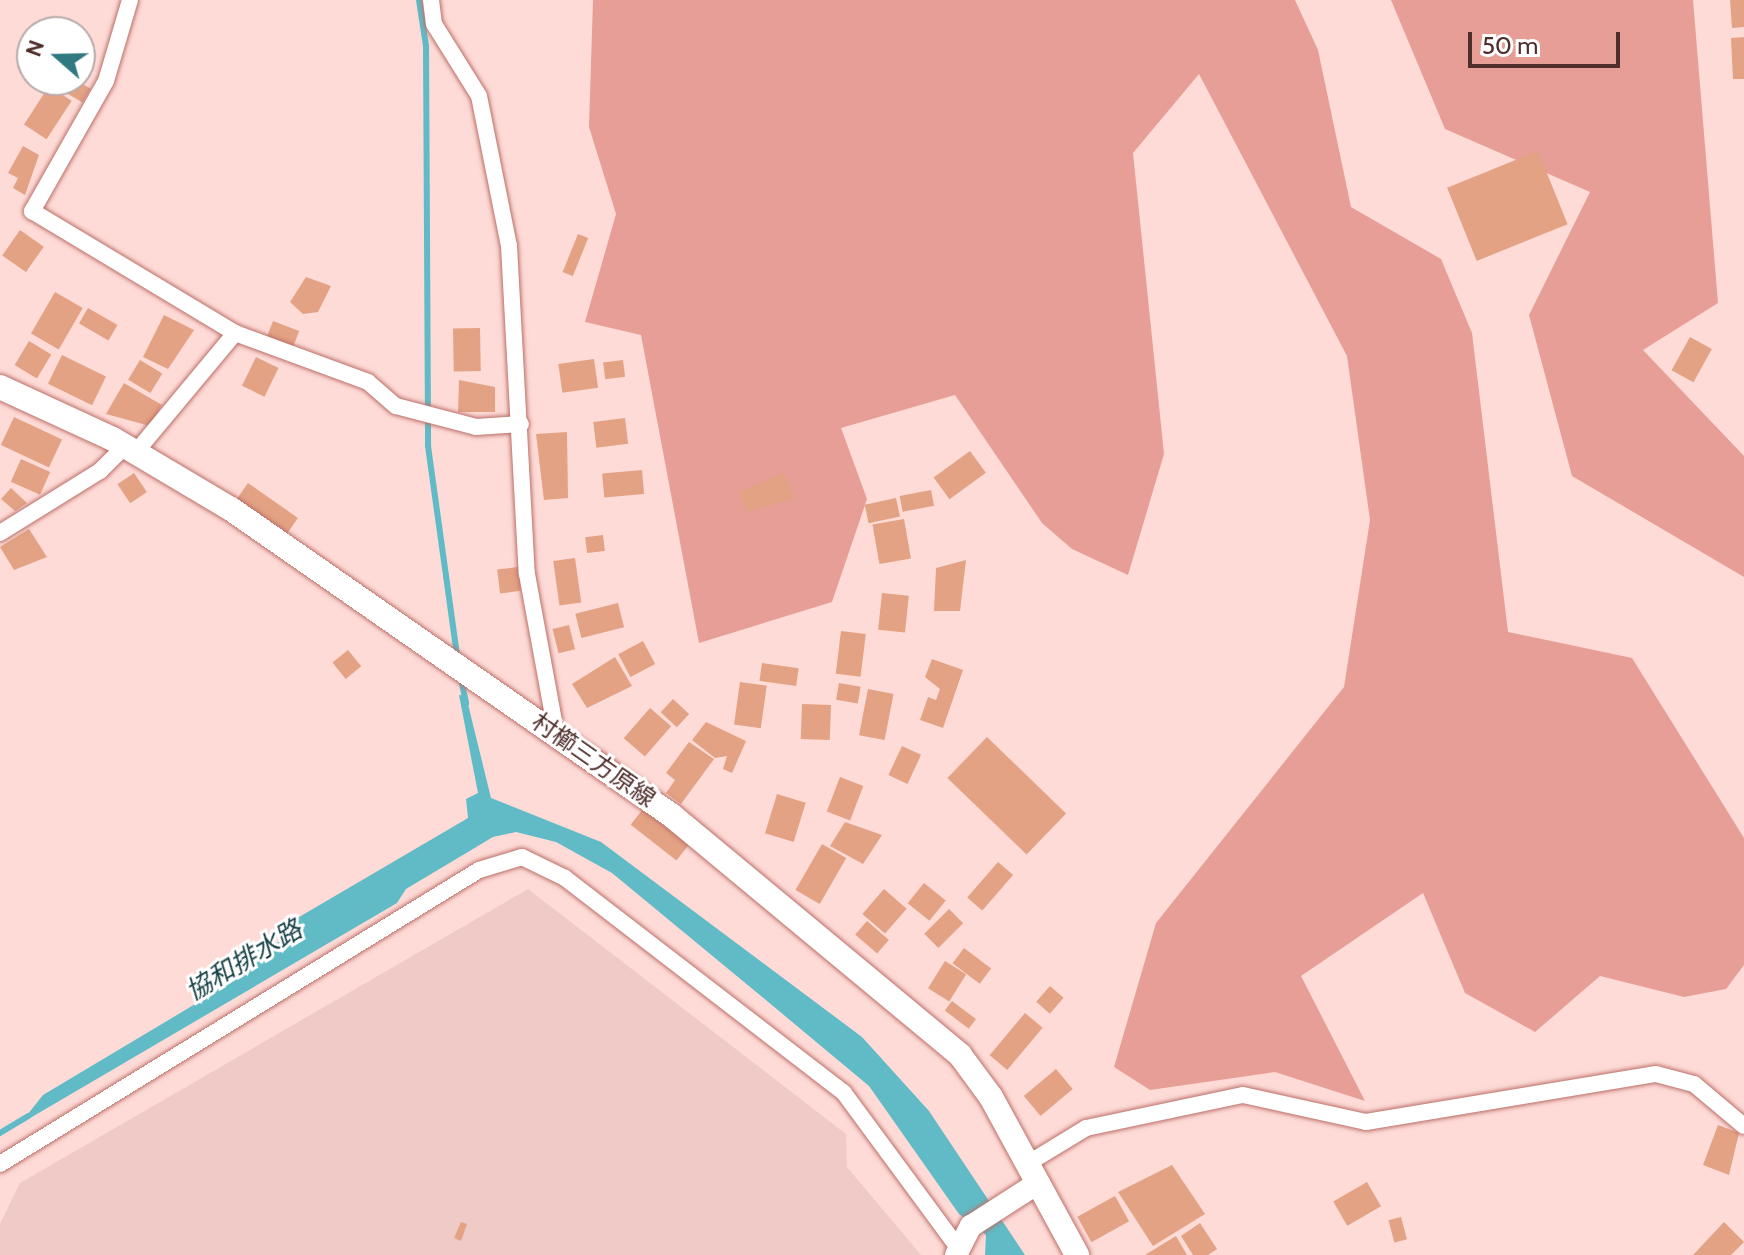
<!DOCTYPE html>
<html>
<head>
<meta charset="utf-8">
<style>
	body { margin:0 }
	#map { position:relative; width:1744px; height:1255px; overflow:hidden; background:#fedbd7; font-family:Cabin,"Noto Sans JP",sans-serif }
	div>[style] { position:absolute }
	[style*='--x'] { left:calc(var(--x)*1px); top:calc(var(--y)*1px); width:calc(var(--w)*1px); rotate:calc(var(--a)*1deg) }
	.built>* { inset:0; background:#efcac6 }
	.forest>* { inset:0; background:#e79e96 }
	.water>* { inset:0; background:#60bbc6 }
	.stream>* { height:6px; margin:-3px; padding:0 3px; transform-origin:3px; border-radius:3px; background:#60bbc6 }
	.building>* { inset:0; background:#e3a284; transform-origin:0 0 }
	.roads { filter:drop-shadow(0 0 2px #bc6f68) drop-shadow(0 0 2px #bc6f68) }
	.minor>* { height:16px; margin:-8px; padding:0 8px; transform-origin:8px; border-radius:8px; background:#fff }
	.tertiary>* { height:22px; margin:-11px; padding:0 11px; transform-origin:11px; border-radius:11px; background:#fff }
	.secondary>* { height:24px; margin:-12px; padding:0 12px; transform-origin:12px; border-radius:12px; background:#fff }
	span { translate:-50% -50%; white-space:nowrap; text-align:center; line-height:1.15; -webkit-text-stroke:6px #fff; paint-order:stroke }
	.street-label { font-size:24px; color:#4f2e2b }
	.water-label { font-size:26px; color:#143f44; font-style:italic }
	.north { position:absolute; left:16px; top:16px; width:80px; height:80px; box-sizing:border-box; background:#fff; border:2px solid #b9abaa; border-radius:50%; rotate:290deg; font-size:22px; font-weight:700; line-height:32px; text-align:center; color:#4f2e2b }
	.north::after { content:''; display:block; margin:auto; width:28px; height:36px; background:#317981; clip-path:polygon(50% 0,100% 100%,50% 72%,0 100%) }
	.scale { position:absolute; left:1468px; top:32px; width:152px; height:36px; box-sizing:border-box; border:4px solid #4f2e2b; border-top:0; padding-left:10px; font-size:24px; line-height:28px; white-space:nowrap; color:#4f2e2b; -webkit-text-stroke:6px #fff; paint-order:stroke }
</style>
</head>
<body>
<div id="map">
	<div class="built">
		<div style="clip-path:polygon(528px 889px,846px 1134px,847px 1167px,921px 1255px,0 1255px,0 1224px,20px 1183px)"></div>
	</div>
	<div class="forest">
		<div style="clip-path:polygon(593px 0,1295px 0,1318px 50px,1351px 207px,1441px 259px,1472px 333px,1508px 632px,1632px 658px,1744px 838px,1744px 965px,1726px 989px,1684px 997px,1600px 976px,1535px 1032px,1465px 993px,1423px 893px,1301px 976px,1365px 1101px,1275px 1072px,1150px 1090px,1114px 1067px,1156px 923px,1344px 687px,1370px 520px,1347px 356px,1199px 74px,1133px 153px,1164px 454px,1128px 575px,1072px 549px,1042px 523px,955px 395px,841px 428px,867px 499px,832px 602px,699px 643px,641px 335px,585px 322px,616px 214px,589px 127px)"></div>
		<div style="clip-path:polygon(1391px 0,1693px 0,1718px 303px,1643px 350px,1744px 456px,1744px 577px,1572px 476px,1529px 315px,1590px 192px,1445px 129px)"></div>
	</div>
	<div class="water">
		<div style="clip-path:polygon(459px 695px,466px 696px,491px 798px,601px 842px,862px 1037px,929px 1111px,1025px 1255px,985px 1255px,986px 1235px,959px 1214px,869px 1086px,761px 996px,612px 873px,556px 842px,516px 832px,493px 837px,406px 889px,397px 903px,20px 1124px,43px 1095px,202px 1000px,245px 954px,290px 938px,294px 920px,468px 818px,466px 799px,478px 793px)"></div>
	</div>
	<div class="stream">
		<div style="--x:419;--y:0;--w:47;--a:81.3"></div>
		<div style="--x:426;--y:46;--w:400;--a:89.7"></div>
		<div style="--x:428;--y:446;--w:212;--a:82.1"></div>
		<div style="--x:461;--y:679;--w:25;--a:78"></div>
		<div style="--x:0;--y:1133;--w:33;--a:-31"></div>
	</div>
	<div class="building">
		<div style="clip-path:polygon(1730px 0,1744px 0,1744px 27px,1732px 28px)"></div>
		<div style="clip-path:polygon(1744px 37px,1744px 79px,1733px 79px,1731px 38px)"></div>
		<div style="left:76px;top:80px;width:17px;height:16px;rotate:31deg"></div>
		<div style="left:49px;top:86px;width:27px;height:46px;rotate:33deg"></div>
		<div style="clip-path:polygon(23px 146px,39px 155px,25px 195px,13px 188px,18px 178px,8px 173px)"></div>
		<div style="left:1538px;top:151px;width:79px;height:98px;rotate:68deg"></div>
		<div style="left:20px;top:230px;width:29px;height:31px;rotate:35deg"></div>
		<div style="left:578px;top:234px;width:11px;height:41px;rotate:22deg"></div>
		<div style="clip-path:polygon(306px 277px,331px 286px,318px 312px,303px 314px,290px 302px)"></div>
		<div style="left:55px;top:292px;width:32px;height:48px;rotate:30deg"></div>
		<div style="left:88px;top:308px;width:34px;height:18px;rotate:30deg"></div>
		<div style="clip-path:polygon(164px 315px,194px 330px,168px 369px,143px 357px)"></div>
		<div style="left:273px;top:321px;width:28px;height:17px;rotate:21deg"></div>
		<div style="left:480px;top:328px;width:43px;height:27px;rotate:89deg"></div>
		<div style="left:1690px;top:337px;width:25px;height:38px;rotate:29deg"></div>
		<div style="left:29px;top:341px;width:26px;height:28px;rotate:31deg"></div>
		<div style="left:62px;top:355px;width:49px;height:32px;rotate:26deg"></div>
		<div style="left:256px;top:357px;width:25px;height:32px;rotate:26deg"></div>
		<div style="left:594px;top:359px;width:29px;height:36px;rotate:82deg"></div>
		<div style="left:140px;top:360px;width:26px;height:23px;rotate:31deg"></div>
		<div style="left:623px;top:360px;width:17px;height:20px;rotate:83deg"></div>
		<div style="clip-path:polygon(459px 380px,495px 387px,495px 412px,458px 412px)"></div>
		<div style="clip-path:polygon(124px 383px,162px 405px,150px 426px,106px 414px)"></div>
		<div style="left:14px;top:417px;width:53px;height:31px;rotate:25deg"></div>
		<div style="left:625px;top:418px;width:26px;height:32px;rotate:83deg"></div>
		<div style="clip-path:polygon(567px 432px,568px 498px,544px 500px,536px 434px)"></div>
		<div style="left:970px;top:451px;width:27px;height:45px;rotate:54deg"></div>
		<div style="left:21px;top:459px;width:32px;height:25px;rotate:24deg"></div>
		<div style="left:642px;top:470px;width:24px;height:40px;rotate:85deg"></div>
		<div style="clip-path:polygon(784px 472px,795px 498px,747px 512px,739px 492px)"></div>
		<div style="left:134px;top:473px;width:23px;height:20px;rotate:56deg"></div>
		<div style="left:248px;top:483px;width:61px;height:19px;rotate:35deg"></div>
		<div style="clip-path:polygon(11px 488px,27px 503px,15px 511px,1px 499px)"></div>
		<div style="left:931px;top:490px;width:16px;height:32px;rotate:79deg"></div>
		<div style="left:896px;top:498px;width:19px;height:32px;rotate:78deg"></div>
		<div style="left:904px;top:519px;width:40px;height:32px;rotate:80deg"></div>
		<div style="clip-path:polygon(29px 529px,47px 557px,14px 570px,0 547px)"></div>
		<div style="left:603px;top:535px;width:16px;height:18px;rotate:83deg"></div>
		<div style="left:575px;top:558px;width:45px;height:22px;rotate:82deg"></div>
		<div style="clip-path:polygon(966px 560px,960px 611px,934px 611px,936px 568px)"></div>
		<div style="left:518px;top:567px;width:24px;height:21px;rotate:83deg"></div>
		<div style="left:882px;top:593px;width:27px;height:37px;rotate:6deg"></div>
		<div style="left:618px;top:603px;width:25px;height:44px;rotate:76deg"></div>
		<div style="left:569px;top:625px;width:25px;height:17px;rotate:76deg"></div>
		<div style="left:841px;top:631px;width:25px;height:43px;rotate:7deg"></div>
		<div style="left:643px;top:641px;width:26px;height:28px;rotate:62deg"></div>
		<div style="left:348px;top:650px;width:21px;height:20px;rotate:51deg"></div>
		<div style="clip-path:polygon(615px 657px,632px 686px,587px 708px,572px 684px)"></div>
		<div style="clip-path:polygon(932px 659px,963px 670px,943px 728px,920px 720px,928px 697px,936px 700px,940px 689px,925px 677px)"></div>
		<div style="left:762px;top:663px;width:37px;height:18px;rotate:8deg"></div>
		<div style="left:740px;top:682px;width:27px;height:43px;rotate:8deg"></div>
		<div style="left:839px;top:683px;width:22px;height:17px;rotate:10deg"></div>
		<div style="left:868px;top:689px;width:26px;height:47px;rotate:11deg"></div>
		<div style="left:673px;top:699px;width:22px;height:18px;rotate:43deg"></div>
		<div style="left:802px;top:704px;width:29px;height:35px;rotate:2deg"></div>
		<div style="left:650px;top:708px;width:28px;height:40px;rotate:41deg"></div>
		<div style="clip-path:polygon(706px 722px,746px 741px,732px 773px,723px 769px,727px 756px,715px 758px,692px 740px)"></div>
		<div style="left:987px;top:737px;width:110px;height:57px;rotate:44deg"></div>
		<div style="clip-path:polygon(689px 742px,714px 759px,681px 804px,666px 793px,675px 780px,666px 773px)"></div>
		<div style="left:902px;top:746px;width:21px;height:32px;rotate:25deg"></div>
		<div style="left:840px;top:777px;width:25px;height:37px;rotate:21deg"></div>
		<div style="left:777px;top:794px;width:30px;height:41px;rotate:17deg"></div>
		<div style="left:643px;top:809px;width:58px;height:20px;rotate:38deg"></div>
		<div style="clip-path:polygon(845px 822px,882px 835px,863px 864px,830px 846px)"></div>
		<div style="left:822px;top:844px;width:28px;height:53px;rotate:30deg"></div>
		<div style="left:998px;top:862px;width:20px;height:47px;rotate:41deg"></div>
		<div style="left:924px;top:883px;width:28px;height:26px;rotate:39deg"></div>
		<div style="left:884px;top:889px;width:30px;height:33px;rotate:41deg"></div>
		<div style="left:949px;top:909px;width:20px;height:35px;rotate:45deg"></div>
		<div style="left:867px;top:921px;width:29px;height:18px;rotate:41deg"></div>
		<div style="left:964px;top:948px;width:34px;height:19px;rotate:37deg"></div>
		<div style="left:945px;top:961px;width:25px;height:32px;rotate:32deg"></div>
		<div style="left:1050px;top:986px;width:18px;height:21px;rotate:41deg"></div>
		<div style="left:952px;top:1001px;width:30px;height:12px;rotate:37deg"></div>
		<div style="left:1025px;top:1013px;width:23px;height:55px;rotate:40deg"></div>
		<div style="left:1056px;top:1069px;width:26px;height:42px;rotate:50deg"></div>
		<div style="clip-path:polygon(1718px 1125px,1739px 1133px,1729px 1175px,1703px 1165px)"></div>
		<div style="clip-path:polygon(1172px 1165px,1205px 1214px,1153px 1246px,1118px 1192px)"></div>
		<div style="left:1367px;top:1182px;width:28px;height:39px;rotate:60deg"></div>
		<div style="left:1115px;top:1196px;width:29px;height:43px;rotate:61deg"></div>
		<div style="left:1401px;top:1217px;width:23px;height:13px;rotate:75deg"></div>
		<div style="clip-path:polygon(461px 1222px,467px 1224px,461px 1241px,454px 1238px)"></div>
		<div style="clip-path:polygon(1724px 1222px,1744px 1242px,1731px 1255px,1693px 1255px)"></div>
		<div style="clip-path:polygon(1200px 1223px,1217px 1249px,1208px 1255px,1193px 1255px,1181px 1236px)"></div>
		<div style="clip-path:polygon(1176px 1236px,1187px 1255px,1145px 1255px)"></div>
	</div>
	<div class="roads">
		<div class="minor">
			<div style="--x:130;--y:0;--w:84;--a:106.5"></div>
			<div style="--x:106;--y:81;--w:150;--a:119.6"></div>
			<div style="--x:32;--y:211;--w:237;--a:31"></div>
			<div style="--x:235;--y:333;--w:142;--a:20.2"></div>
			<div style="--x:368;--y:382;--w:37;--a:41"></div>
			<div style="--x:396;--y:406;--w:83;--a:14.7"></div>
			<div style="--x:476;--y:427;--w:45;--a:-3.8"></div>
			<div style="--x:431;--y:0;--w:24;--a:83"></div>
			<div style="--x:434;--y:24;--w:85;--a:58"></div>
			<div style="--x:479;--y:96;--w:153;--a:78.7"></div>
			<div style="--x:509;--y:246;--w:328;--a:86.9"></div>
			<div style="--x:527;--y:574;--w:161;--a:79.6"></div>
			<div style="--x:136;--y:452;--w:155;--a:-50.2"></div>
			<div style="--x:0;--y:533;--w:118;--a:-31.8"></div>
			<div style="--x:100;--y:471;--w:35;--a:-45"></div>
			<div style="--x:0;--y:1164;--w:562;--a:-31.54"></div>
			<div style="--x:479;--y:870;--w:45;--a:-16.8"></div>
			<div style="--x:522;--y:857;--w:48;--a:26"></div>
			<div style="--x:565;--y:878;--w:352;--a:37.6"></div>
			<div style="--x:844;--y:1093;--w:190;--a:53.6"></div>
			<div style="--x:1027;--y:1164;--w:69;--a:-31.4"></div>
			<div style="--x:1086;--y:1128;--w:160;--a:-11.9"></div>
			<div style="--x:1243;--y:1095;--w:126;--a:12.4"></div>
			<div style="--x:1366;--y:1122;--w:294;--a:-9.4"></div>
			<div style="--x:1656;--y:1074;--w:39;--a:15"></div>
			<div style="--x:1694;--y:1084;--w:65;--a:40"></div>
		</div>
		<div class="tertiary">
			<div style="--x:956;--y:1255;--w:33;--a:-63"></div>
			<div style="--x:971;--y:1226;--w:80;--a:-32.7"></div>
		</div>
		<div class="secondary">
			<div style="--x:0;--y:387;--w:124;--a:24.7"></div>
			<div style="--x:113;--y:439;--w:137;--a:30.7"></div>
			<div style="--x:231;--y:509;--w:536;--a:34.82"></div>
			<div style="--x:671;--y:815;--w:376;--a:39.7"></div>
			<div style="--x:960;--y:1055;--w:52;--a:53.6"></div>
			<div style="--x:991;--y:1097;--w:180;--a:61.4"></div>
		</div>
	</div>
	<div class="street-label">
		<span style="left:594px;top:760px;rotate:35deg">村櫛三方原線</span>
	</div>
	<div class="water-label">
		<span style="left:244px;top:961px;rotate:-31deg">協和排水路</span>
	</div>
	<div class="north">N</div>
	<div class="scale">50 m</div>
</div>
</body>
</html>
